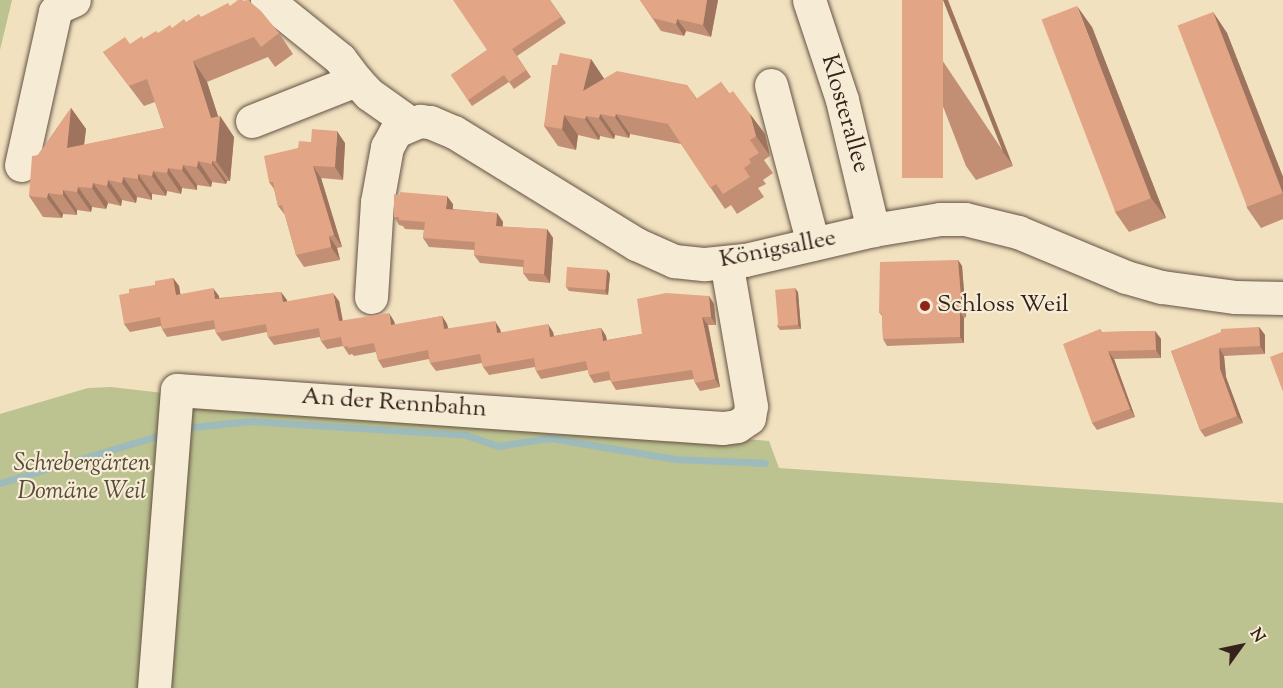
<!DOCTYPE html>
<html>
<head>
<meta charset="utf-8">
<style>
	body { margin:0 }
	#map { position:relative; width:1283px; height:688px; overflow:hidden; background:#f1e1bf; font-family:"Sorts Mill Goudy",serif }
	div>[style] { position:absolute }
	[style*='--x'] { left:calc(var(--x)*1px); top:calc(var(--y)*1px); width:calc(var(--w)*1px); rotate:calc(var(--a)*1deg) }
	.green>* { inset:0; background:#bcc290 }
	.stream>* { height:7px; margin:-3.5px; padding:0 3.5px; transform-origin:3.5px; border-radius:3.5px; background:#9ebbbb }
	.roads { filter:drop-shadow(0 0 2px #645244) drop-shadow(0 0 2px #645244) }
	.minor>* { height:33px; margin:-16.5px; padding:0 16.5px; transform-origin:16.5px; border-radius:16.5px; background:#f6ecd5 }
	.wall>* { inset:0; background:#c28f74 }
	.shaded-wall>* { inset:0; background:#9e745e }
	.building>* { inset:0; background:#e2a687; transform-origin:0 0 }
	.dots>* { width:16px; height:16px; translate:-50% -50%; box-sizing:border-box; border:3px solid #f6ecd5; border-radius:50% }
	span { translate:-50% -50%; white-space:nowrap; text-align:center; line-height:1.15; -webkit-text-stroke:4.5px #f6ecd5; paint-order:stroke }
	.street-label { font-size:24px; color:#35221b }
	.poi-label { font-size:24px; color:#35221b }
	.left { translate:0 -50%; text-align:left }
	.park-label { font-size:24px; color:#574a38; font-style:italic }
	.north { position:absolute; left:1211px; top:616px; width:60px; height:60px; -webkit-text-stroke:4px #f6ecd5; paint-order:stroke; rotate:57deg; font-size:16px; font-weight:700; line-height:24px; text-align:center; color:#35221b }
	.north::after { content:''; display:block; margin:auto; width:21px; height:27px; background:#35221b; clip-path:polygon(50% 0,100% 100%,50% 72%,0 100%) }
</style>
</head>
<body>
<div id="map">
	<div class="green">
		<div style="clip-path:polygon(0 0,12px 0,0 50px)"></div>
		<div style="clip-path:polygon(111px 387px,163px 393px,148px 688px,0 688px,0 414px,88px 388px)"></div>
		<div style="clip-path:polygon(187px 405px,732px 438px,769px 441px,779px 468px,1283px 503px,1283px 688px,159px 688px)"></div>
	</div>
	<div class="stream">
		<div style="--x:183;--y:428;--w:68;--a:-5.9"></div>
		<div style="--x:251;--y:421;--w:215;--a:3.7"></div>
		<div style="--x:466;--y:435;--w:34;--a:19"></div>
		<div style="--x:498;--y:446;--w:53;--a:-8.7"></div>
		<div style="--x:550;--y:438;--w:127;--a:9.5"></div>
		<div style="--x:675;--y:459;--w:90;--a:2.5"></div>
		<div style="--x:0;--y:483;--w:171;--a:-16.6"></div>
	</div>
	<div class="roads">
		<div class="minor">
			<div style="--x:267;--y:0;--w:94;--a:38.9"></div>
			<div style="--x:340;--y:59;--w:26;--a:53"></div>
			<div style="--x:809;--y:0;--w:105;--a:71.7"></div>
			<div style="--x:842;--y:100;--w:134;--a:76.6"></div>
			<div style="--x:771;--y:85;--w:164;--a:75.2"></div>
			<div style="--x:252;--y:121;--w:112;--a:-21.5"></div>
			<div style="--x:356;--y:80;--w:19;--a:47"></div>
			<div style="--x:369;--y:94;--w:50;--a:35.3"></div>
			<div style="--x:21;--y:165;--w:157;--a:-77.5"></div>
			<div style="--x:55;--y:12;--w:8;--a:-50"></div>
			<div style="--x:60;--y:6;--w:15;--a:-23"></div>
			<div style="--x:371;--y:297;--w:95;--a:-86.4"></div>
			<div style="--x:377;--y:202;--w:56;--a:-79.7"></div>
			<div style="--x:387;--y:147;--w:18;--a:-61"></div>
			<div style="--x:396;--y:131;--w:26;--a:-23"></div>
			<div style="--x:420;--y:121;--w:10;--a:6"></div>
			<div style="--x:430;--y:122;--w:26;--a:23"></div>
			<div style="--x:454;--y:132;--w:214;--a:31.6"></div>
			<div style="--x:636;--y:244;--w:42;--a:24.1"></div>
			<div style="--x:674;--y:261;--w:31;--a:6"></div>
			<div style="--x:705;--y:264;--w:40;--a:-5.7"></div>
			<div style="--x:745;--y:260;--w:131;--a:-13.2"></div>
			<div style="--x:873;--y:230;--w:68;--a:-9.3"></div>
			<div style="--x:940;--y:219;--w:25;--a:0"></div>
			<div style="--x:965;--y:219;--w:55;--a:13.8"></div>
			<div style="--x:1018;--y:232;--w:117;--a:22.6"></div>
			<div style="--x:1126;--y:277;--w:37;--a:16"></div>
			<div style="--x:1162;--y:287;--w:74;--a:7.8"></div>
			<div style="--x:1235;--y:297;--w:48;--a:1.2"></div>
			<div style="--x:154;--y:688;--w:299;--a:-85.6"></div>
			<div style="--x:177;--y:390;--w:547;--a:3.98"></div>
			<div style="--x:723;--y:428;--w:14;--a:-8"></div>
			<div style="--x:737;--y:426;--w:14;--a:-34"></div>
			<div style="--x:749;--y:418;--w:12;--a:-81"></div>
			<div style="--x:751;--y:406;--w:146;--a:-99.8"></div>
		</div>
	</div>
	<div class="wall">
		<div style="clip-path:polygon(550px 0,566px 23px,517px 56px,531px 77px,514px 89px,509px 82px,472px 106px,451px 75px,487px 50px)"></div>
		<div style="clip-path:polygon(640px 0,718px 0,711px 37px,686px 31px,684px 36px,661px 31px)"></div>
		<div style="clip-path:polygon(902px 0,1013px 166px,976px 180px,966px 166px)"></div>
		<div style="clip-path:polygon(230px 6px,279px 33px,293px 54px,275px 67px,268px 57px,207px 82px,218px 117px,220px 116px,234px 137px,230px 181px,227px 181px,226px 184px,212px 182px,211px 187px,197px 185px,197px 190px,182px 188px,181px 194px,167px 191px,166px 196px,152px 194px,152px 200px,137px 197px,136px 203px,122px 200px,121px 206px,108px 203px,106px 209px,92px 207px,91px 212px,77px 210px,77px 215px,63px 214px,62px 218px,43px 217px,29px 196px,38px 155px,71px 108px,86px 129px,84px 145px,164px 128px,155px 102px,144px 106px,103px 52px,130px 44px)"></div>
		<div style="clip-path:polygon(1213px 12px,1227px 33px,1283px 177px,1283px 219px,1261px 228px,1247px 208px)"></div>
		<div style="clip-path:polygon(1092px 27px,1166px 218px,1129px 232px,1115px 212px)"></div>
		<div style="clip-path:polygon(591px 59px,604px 79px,687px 85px,697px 99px,721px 82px,729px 93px,750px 114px,765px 134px,770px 156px,764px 160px,773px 173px,763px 180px,766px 184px,758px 188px,764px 197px,737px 214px,731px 205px,725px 209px,681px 144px,630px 134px,629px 138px,615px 135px,614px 139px,600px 136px,599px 140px,578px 135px,576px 150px,558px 146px,544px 126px,557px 65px)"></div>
		<div style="clip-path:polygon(345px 143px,343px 180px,321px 178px,342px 247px,337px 248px,340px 260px,304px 267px,296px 255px,285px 215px,278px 206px,274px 189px,269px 182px)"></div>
		<div style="clip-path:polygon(453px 204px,453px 209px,497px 213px,503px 222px,502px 227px,547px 229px,553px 238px,550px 283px,529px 281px,523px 273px,523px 267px,480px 263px,474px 255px,474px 250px,429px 247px,423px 238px,424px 230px,405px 229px,403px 226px,399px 225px,394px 217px)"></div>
		<div style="clip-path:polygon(958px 260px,962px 266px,966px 317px,964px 318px,964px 343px,887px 346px,883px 339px,882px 316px,879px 312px)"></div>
		<div style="clip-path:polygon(607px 270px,610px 274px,608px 295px,569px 291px,566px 287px)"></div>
		<div style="clip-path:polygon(173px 278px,179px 286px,180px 294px,219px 296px,219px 298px,281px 292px,287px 302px,339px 301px,343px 321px,394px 321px,395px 325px,442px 316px,447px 324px,448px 328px,500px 329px,501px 332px,553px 332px,554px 336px,601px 328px,606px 336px,607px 340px,642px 334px,709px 296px,714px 304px,716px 325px,708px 325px,720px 387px,700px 391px,695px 383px,694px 379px,616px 390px,610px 380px,594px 383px,589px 375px,588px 370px,541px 379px,536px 371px,535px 367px,489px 375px,483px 367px,482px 363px,436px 371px,430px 363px,429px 359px,383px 368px,378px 360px,376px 352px,354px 356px,352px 354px,349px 355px,343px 346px,327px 349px,321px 341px,320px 337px,274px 345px,268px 337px,267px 332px,222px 341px,216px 333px,215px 329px,167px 337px,162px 329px,161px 326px,130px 332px,124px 324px,129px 293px,155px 285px)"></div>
		<div style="clip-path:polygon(798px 292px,801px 329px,780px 330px,777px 326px)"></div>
		<div style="clip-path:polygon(1259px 327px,1265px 335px,1265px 354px,1224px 356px,1226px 377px,1243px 423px,1205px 437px,1200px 430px,1171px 351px)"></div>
		<div style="clip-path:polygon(1100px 329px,1102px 332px,1155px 331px,1161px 339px,1161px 358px,1114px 359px,1135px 417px,1097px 430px,1092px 423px)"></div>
	</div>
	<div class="shaded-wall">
		<div style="clip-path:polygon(707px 0,718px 0,711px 37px,703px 25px)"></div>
		<div style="clip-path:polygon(943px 0,948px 0,1013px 166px,1003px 152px)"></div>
		<div style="clip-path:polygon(1077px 6px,1092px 27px,1166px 218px,1151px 198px)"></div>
		<div style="clip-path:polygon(1213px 12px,1227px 33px,1283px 177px,1283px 193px)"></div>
		<div style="clip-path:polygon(677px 19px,686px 31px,684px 36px,676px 24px)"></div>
		<div style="clip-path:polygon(591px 59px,605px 80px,583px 91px)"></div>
		<div style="clip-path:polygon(193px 61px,207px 82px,220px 122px,220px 116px,234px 137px,230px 181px,216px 161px,211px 118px)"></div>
		<div style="clip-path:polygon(71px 108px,86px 129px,81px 169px,67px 148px)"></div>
		<div style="clip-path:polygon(600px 114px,615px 135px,614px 139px,599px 118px)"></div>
		<div style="clip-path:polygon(616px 114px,630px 134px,629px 138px,615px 117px)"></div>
		<div style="clip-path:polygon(750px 114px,765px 134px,770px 156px,756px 136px)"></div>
		<div style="clip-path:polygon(564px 115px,578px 135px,576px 150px,562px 129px)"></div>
		<div style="clip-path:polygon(586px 116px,600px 136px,599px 140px,585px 119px)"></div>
		<div style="clip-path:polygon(337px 131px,345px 143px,343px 180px,335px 167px)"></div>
		<div style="clip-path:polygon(198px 161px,212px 182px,211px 187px,197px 167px)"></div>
		<div style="clip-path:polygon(212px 161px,227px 181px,226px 184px,212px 164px)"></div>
		<div style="clip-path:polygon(183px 165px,197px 185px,197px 190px,182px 170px)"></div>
		<div style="clip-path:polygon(313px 166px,321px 178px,342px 247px,334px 235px)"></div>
		<div style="clip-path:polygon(168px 168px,182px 188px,181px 194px,167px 173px)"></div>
		<div style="clip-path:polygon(153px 171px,167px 191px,166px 196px,152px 176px)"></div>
		<div style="clip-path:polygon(138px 174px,152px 194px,152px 200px,138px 179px)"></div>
		<div style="clip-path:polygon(123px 177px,137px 197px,136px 203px,122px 183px)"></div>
		<div style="clip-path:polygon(108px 180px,122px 200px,121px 206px,107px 186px)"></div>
		<div style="clip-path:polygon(93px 183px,108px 203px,106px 209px,92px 188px)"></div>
		<div style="clip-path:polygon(78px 187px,92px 207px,91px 212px,77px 192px)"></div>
		<div style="clip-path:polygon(63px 190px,77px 210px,77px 215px,63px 195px)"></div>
		<div style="clip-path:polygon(48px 193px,63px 214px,62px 218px,47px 198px)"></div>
		<div style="clip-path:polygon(447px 196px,453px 204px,452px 217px,446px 209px)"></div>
		<div style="clip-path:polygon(497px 213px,503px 222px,502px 235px,496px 226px)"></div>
		<div style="clip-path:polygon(547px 229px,553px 238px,550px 283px,544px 274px)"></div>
		<div style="clip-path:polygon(329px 236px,337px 248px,340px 260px,331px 247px)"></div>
		<div style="clip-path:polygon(958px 260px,962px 266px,966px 317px,962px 310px)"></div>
		<div style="clip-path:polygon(607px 270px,610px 274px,608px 295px,605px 291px)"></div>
		<div style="clip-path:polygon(173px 278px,179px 286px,182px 303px,176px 295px)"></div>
		<div style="clip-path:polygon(213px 288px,219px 296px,220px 307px,215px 299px)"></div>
		<div style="clip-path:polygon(795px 288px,798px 292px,801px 329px,798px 325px)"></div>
		<div style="clip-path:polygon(281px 292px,287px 300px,289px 310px,283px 302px)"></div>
		<div style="clip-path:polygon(333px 293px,339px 301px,344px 329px,339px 321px)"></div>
		<div style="clip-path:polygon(709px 296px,714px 304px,716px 325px,711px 317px)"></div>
		<div style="clip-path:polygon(960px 312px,964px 318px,964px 343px,960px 337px)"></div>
		<div style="clip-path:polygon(389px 313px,394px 321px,397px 333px,391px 325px)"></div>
		<div style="clip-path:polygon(442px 316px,447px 324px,450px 337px,444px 329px)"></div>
		<div style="clip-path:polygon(702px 317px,708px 325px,720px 387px,715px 379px)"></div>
		<div style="clip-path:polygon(495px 321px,500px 329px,502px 341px,497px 333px)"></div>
		<div style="clip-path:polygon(548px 324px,553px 332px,555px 345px,550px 337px)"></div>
		<div style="clip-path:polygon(1259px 327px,1265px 335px,1265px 354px,1260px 346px)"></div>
		<div style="clip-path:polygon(601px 328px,606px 336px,608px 349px,603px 341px)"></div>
		<div style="clip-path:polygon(1155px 331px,1161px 339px,1161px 358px,1156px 350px)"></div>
		<div style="clip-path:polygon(1219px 348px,1224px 356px,1226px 377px,1243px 423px,1237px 416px,1220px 369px)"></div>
		<div style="clip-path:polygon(1108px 351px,1114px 359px,1135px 417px,1130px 409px)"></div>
	</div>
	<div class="building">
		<div style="clip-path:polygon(238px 0,243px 0,243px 1px,248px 0,261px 11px,279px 33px,261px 47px,254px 37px,193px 61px,211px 118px,220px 116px,216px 161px,212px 161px,212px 164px,198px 161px,197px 167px,183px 165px,182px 170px,168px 168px,167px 173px,153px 171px,152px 176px,138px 174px,138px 179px,123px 177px,122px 183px,108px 180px,107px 186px,93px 183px,92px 188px,78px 187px,77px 192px,63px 190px,63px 195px,48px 193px,47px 198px,29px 196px,32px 156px,38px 155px,71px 108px,67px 148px,164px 128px,147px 79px,129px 86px,103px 52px,125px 37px,130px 44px,142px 36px,143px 39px,156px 31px,158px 33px,170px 25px,172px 28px,184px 19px,186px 22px,199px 14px,201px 17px,228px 3px,230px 6px)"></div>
		<div style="clip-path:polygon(453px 0,550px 0,561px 17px,512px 49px,526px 70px,509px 82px,504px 75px,468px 100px,451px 75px,487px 50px)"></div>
		<div style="clip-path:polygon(640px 0,707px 0,703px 25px,677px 19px,676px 24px,653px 18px)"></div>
		<div style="left:902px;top:0;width:41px;height:178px"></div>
		<div style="left:1077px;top:6px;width:206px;height:38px;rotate:69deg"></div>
		<div style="left:1213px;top:12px;width:194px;height:38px;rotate:69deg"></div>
		<div style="clip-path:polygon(560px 53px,591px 59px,583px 91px,617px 71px,687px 85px,696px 99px,721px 82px,729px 94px,733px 91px,750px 114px,756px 136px,750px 140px,759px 153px,749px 159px,751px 163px,744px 168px,750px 177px,723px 194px,716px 184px,710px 188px,668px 124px,616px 114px,615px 117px,600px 114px,599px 118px,586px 116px,585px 119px,564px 115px,562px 129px,544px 126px,552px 65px,557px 65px)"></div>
		<div style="clip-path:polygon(312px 129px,337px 131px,335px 167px,313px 166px,334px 235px,329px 236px,331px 247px,296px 255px,282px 205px,278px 206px,273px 182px,269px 182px,264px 156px,298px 148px,299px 141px,311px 142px)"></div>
		<div style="clip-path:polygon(400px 192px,447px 196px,446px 209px,497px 213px,496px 226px,547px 229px,544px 274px,523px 273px,524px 260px,474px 255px,475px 242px,423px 238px,425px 222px,399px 220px,399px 217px,394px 217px,394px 194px,400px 195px)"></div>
		<div style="clip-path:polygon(958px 260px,962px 310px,960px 312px,960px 337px,883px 339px,882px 314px,879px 312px,880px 262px)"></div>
		<div style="left:567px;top:267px;width:40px;height:20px;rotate:4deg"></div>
		<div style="clip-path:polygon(173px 278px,176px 295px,213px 288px,215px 299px,281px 292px,283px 302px,333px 293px,339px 321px,389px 313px,391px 325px,442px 316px,444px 329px,495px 321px,497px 333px,548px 324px,550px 337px,601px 328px,603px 341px,642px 334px,637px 299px,666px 293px,709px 296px,711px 317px,702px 317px,715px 379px,695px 383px,692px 370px,611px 382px,609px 371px,589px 375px,586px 361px,536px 371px,534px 358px,483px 367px,480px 354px,430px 363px,428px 350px,378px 360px,374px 343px,348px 348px,348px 346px,343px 347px,341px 337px,321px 341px,319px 328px,268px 337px,266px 324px,216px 333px,214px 320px,162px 329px,160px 317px,124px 324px,119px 295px,129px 293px,129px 289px,155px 285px,155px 281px)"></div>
		<div style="left:795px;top:288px;width:37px;height:20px;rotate:85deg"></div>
		<div style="clip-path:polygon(1259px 327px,1260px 346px,1219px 348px,1220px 369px,1237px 416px,1200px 430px,1171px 351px,1221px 332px,1221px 329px)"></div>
		<div style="clip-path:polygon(1100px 329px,1102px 332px,1155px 331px,1156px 350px,1108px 351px,1130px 409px,1092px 423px,1063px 344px)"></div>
		<div style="clip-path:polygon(1283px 352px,1283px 392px,1270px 357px)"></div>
	</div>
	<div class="dots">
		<div style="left:925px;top:306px;background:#8f2418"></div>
	</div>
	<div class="street-label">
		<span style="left:844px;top:114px;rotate:74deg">Klosterallee</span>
		<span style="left:778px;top:250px;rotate:-11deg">Königsallee</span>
		<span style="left:394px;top:404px;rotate:4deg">An der Rennbahn</span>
	</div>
	<div class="poi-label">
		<span class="left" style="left:937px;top:306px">Schloss Weil</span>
	</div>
	<div class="park-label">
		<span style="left:82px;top:479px">Schrebergärten<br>Domäne Weil</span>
	</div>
	<div class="north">N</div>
</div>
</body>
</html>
